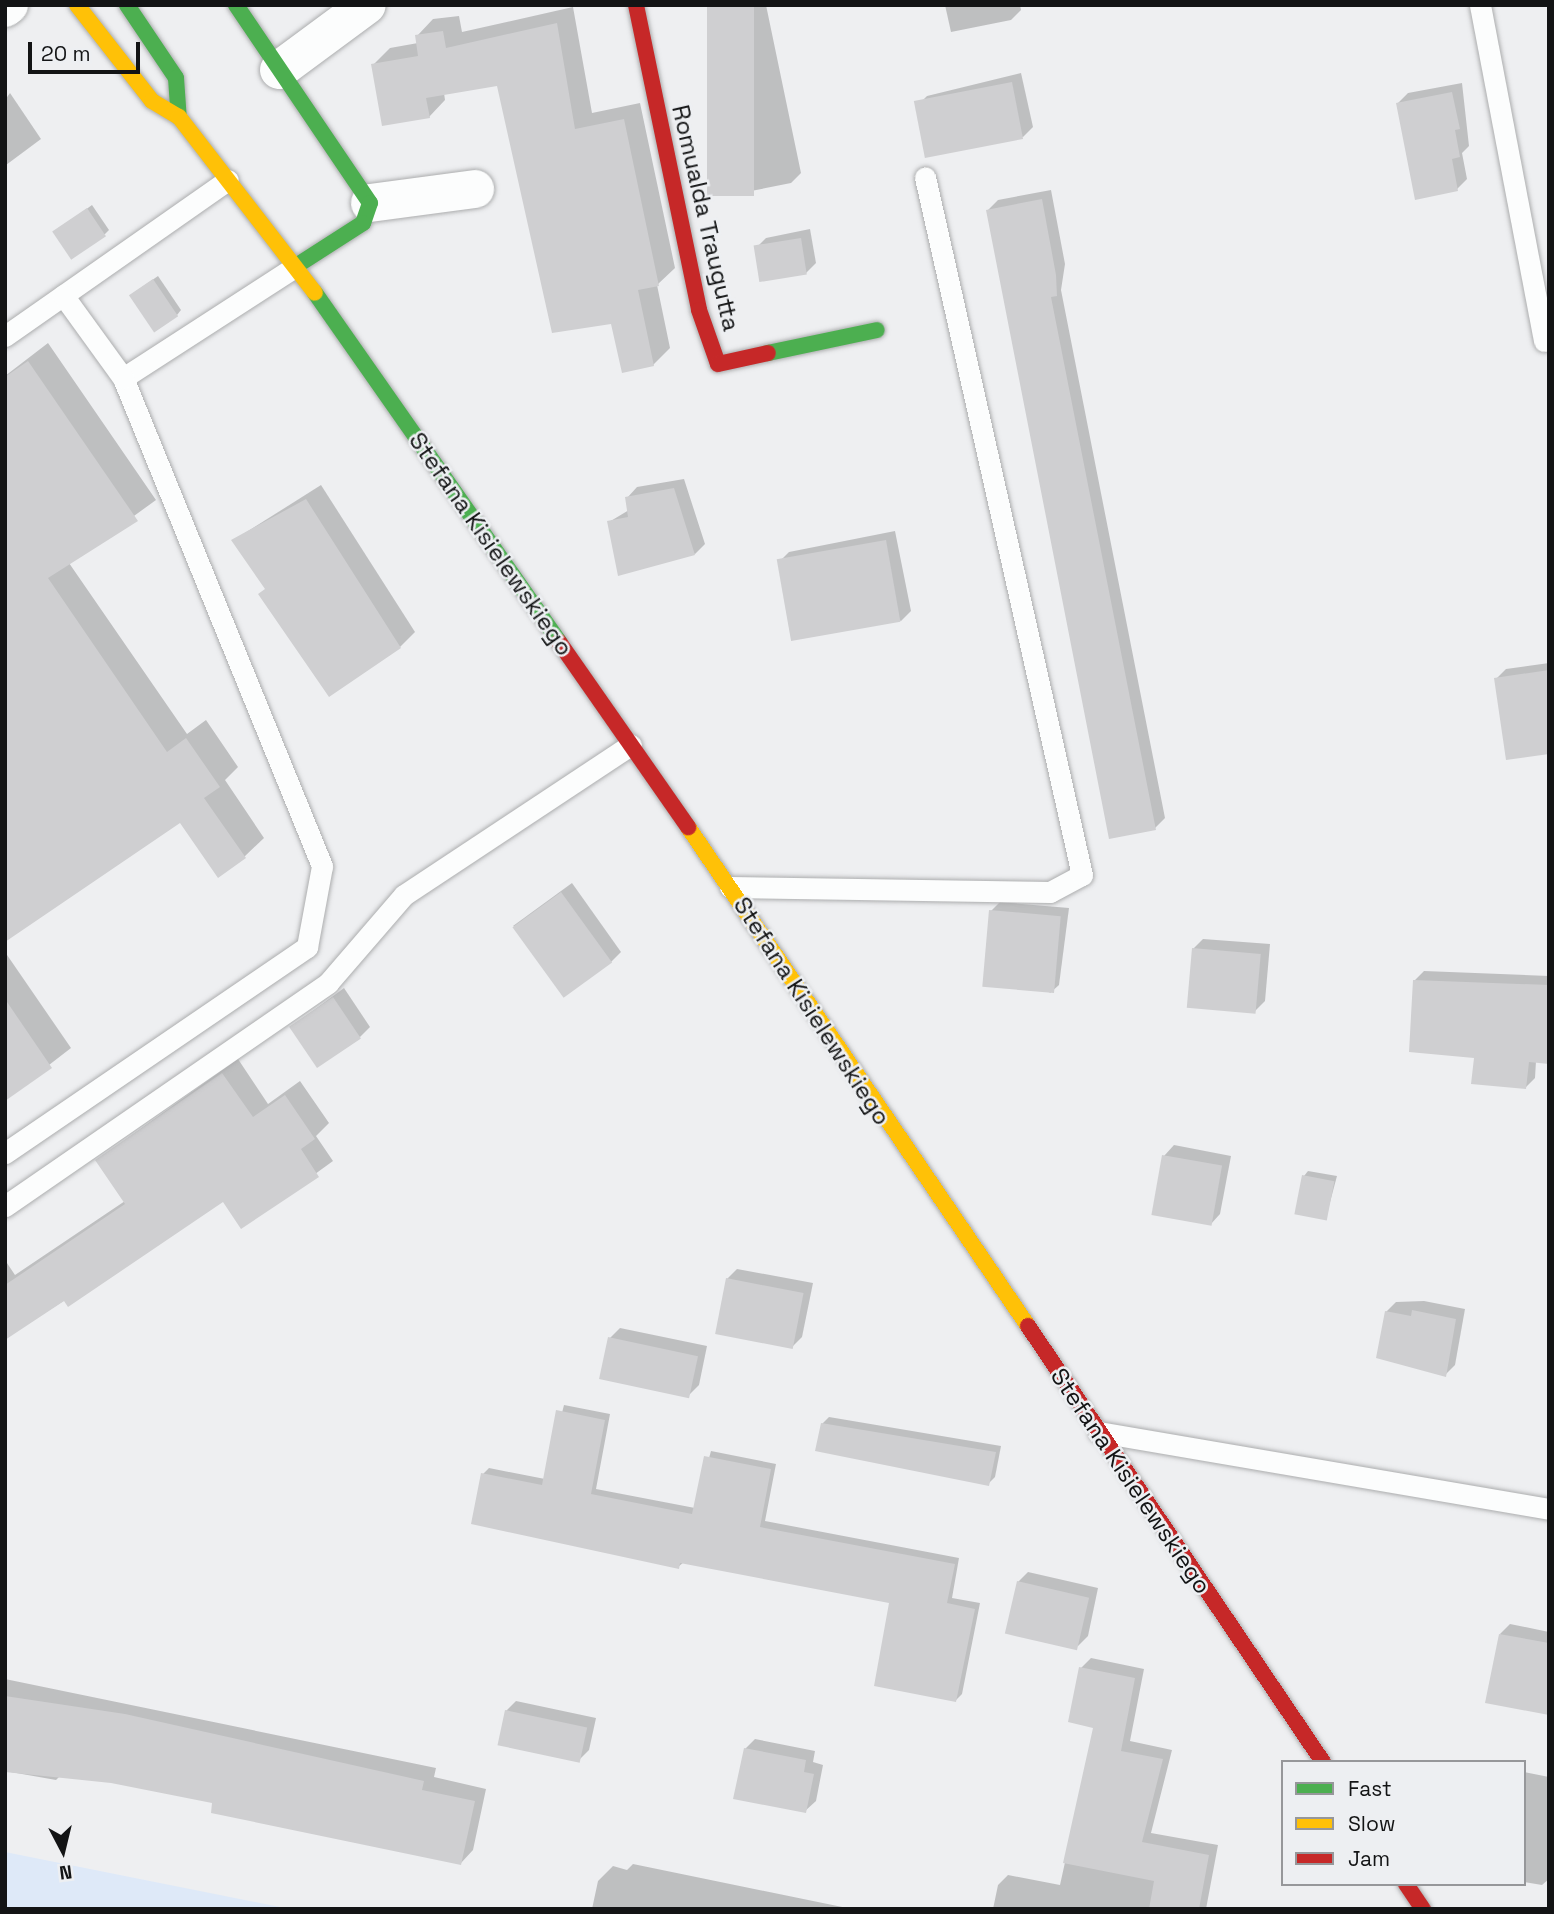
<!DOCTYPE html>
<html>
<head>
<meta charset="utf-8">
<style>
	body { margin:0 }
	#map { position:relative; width:1554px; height:1914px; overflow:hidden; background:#eeeff1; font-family:"Space Grotesk",sans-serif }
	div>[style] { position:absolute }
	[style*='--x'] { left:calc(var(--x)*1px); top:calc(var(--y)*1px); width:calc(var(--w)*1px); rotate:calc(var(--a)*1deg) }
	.green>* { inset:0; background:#dee9f8 }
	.shadow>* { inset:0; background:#0003 }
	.building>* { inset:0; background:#cfcfd1; transform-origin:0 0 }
	.roads { filter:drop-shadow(0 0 2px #acadae) drop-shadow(0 0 2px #acadae) }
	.lane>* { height:21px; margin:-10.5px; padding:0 10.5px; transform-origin:10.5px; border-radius:10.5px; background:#fcfdfd }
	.street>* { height:38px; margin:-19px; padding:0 19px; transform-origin:19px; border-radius:19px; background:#fcfdfd }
	.fast>* { height:16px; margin:-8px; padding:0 8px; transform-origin:8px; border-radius:8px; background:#4caf50 }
	.slow>* { height:16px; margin:-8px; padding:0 8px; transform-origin:8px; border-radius:8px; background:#ffc107 }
	.jam>* { height:16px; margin:-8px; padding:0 8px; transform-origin:8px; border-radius:8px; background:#c62828 }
	span { translate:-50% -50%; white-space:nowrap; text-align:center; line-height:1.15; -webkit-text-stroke:5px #edeff2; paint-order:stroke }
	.street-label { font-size:24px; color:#131415 }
	.frame { position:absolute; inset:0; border:7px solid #131415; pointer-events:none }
	.legend { position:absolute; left:1281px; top:1760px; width:245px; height:126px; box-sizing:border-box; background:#edeff2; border:2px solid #96979a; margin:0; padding:9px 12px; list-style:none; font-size:21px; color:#131415 }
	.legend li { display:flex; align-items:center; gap:14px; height:35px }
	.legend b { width:35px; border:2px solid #96979a }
	.north { position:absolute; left:28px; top:1816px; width:70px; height:70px; -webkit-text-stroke:5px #edeff2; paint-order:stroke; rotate:173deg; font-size:19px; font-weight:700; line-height:28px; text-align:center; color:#131415 }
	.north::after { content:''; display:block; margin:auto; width:24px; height:32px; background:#131415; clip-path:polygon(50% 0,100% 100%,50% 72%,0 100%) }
	.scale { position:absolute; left:28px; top:42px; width:112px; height:32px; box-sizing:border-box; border:4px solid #131415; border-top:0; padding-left:9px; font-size:21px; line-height:24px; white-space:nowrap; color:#131415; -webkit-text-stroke:5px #edeff2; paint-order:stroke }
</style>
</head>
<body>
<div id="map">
	<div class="green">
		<div style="clip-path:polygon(5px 1852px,290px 1909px,5px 1909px)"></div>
	</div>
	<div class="shadow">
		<div style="clip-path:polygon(702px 5px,766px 5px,801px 173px,791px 183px,746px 192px,709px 7px)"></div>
		<div style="clip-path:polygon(945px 5px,1020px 5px,1021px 10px,1011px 20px,951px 32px)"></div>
		<div style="clip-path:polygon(573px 7px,592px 113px,640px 103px,675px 268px,657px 285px,670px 348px,653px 365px,612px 322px,499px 84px,444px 93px,445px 100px,429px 117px,373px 65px,390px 48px,418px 43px,417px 36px,433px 19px,459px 16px,462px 32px)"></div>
		<div style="clip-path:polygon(1021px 73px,1033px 127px,1023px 137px,917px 106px,927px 96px)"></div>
		<div style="clip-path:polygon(1462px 83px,1469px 146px,1462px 153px,1467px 179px,1457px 189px,1398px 103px,1408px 93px)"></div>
		<div style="clip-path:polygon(10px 93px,41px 139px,6px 165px,5px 100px)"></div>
		<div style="clip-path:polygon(1051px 190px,1065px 264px,1061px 290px,1165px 818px,1155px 828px,988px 210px,998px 200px)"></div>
		<div style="clip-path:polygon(92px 205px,109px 230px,105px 234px,55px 232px)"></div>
		<div style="clip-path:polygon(810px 229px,816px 263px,806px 273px,756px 248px,766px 238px)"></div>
		<div style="clip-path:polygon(158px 276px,181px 310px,177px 315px,135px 292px)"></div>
		<div style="clip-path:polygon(48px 343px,156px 500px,69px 563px,187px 734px,206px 720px,238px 767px,225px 780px,264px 838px,244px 857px,180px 820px,5px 940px,5px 376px)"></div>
		<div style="clip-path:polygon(684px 479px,705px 544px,695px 554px,609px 522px,629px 510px,627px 498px,637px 487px)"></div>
		<div style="clip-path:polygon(321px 485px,415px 632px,400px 647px,266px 588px,234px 540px)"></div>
		<div style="clip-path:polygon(895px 531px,911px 611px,901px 621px,779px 562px,789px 552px)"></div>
		<div style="clip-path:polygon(1549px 663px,1549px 752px,1496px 679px,1506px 669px)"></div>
		<div style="clip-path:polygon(572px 883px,621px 952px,611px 962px,513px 926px)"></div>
		<div style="clip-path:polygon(1000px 902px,1069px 908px,1059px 985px,1050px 993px,991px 911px)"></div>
		<div style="clip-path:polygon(1203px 939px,1270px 944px,1265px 1001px,1255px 1011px,1193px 949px)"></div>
		<div style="clip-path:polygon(5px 952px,71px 1048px,5px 1099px)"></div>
		<div style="clip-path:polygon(1424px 971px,1549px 976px,1549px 1062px,1536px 1061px,1535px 1078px,1526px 1087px,1475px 1056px,1414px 981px)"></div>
		<div style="clip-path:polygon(344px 988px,370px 1027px,360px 1037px,291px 1027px)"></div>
		<div style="clip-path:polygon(238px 1059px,268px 1104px,300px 1081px,329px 1123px,316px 1136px,333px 1161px,242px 1227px,223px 1200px,5px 1338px,5px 1260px,15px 1275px,125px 1201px,97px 1160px)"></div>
		<div style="clip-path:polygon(1174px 1145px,1231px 1156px,1220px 1214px,1210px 1225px,1164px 1156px)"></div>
		<div style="clip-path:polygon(1308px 1171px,1337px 1176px,1326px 1217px,1304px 1176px)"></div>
		<div style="clip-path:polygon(737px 1269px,813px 1283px,802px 1337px,792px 1347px,727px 1279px)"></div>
		<div style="clip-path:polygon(1424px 1301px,1465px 1309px,1455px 1365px,1445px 1375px,1386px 1312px,1396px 1302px)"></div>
		<div style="clip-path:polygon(620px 1328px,707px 1346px,699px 1385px,689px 1395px,610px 1338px)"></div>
		<div style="clip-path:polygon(564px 1405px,610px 1414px,596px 1489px,695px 1508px,711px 1451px,776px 1464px,765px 1521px,959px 1558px,952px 1598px,980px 1603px,962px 1694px,956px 1700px,892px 1602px,684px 1562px,678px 1567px,483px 1474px,489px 1468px,545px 1479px)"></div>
		<div style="clip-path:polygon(829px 1417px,1001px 1446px,995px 1477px,988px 1484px,822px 1424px)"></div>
		<div style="clip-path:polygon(1028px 1572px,1098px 1588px,1088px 1636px,1078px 1646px,1018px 1582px)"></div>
		<div style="clip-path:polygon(1510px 1624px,1549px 1632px,1549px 1711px,1500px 1634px)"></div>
		<div style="clip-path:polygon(1091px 1658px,1144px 1669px,1130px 1741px,1172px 1750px,1151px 1833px,1218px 1845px,1206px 1909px,993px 1909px,998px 1885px,1008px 1875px,1060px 1885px,1095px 1726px,1081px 1668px)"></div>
		<div style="clip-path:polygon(5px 1679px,436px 1768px,434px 1777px,486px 1789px,473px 1850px,461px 1863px,214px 1802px,64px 1772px,56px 1780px,5px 1771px)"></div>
		<div style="clip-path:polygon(516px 1701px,596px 1718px,589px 1750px,579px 1760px,506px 1711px)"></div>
		<div style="clip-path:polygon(755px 1739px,815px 1751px,813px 1762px,823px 1765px,816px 1801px,805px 1811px,745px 1749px)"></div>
		<div style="clip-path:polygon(1524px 1772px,1549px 1777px,1549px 1879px,1542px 1885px,1524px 1882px)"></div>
		<div style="clip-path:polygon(633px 1864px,852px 1909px,592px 1909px,598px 1881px,613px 1866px,627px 1870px)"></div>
	</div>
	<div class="building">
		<div style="left:707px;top:5px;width:47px;height:191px"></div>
		<div style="clip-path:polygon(557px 23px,575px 129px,624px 119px,659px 286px,638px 290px,654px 366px,622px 373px,611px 324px,552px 333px,497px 86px,426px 98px,430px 118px,382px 126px,371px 64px,418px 56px,415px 35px,443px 31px,446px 48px)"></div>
		<div style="left:1012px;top:82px;width:58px;height:100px;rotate:79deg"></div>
		<div style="clip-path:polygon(1452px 92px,1460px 129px,1455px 130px,1460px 157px,1452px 159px,1458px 191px,1415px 200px,1396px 103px)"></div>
		<div style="clip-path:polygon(1042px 199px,1056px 275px,1057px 296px,1051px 297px,1156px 830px,1109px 839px,986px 210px)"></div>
		<div style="left:87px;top:208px;width:34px;height:42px;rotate:56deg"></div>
		<div style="left:801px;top:238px;width:37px;height:48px;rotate:81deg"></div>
		<div style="left:153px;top:279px;width:45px;height:29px;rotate:56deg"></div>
		<div style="clip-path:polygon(28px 361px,138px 521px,48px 578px,167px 752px,186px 738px,220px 787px,204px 798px,246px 858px,218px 878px,180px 823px,5px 942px,5px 377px)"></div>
		<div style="clip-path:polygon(674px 488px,695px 555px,618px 576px,607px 521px,628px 517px,625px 497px)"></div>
		<div style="clip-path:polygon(306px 499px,401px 648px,329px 697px,258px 594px,265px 589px,231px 540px)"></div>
		<div style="left:886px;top:540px;width:83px;height:111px;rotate:80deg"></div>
		<div style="clip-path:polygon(1549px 670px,1549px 754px,1506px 760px,1494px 678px)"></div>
		<div style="left:561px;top:892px;width:87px;height:60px;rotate:54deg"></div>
		<div style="left:989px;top:910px;width:72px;height:77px;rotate:5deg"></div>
		<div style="left:1192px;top:948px;width:69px;height:60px;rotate:5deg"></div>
		<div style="clip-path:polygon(1413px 980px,1549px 985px,1549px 1064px,1529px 1062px,1526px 1089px,1471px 1084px,1474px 1058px,1409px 1052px)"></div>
		<div style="left:333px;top:997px;width:50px;height:53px;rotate:56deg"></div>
		<div style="clip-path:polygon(5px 999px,52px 1068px,5px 1101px)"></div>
		<div style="clip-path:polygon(222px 1073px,253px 1117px,285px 1095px,315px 1139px,301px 1149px,319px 1177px,241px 1229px,223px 1202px,68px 1307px,64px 1301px,5px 1340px,5px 1285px,125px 1204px,95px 1160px)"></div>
		<div style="left:1162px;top:1155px;width:61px;height:61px;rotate:10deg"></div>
		<div style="left:1302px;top:1175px;width:33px;height:40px;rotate:11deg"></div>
		<div style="left:726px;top:1278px;width:79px;height:57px;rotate:11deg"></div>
		<div style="clip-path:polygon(1412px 1310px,1456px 1319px,1446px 1377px,1376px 1358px,1385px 1311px,1411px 1316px)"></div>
		<div style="left:608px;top:1337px;width:92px;height:43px;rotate:12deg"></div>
		<div style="clip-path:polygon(556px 1410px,605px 1420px,591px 1494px,692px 1514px,704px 1456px,771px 1469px,760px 1527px,955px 1564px,947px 1603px,975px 1609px,956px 1702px,874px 1686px,889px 1603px,680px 1563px,679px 1569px,471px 1524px,481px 1473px,542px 1485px)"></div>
		<div style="clip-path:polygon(821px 1423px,996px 1452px,989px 1486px,815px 1451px)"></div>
		<div style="left:1017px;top:1581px;width:74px;height:54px;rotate:13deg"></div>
		<div style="clip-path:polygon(1499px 1634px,1549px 1643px,1549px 1715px,1485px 1703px)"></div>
		<div style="clip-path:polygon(1079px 1667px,1135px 1678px,1121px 1751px,1163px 1759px,1142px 1842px,1209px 1855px,1199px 1909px,1149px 1909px,1154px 1881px,1063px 1863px,1093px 1728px,1068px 1722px)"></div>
		<div style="clip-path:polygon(5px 1696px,125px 1714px,424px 1781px,422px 1790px,475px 1801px,461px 1865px,211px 1813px,212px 1803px,111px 1783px,5px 1772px)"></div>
		<div style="left:505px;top:1710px;width:84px;height:36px;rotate:12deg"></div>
		<div style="clip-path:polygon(744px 1748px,806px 1760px,804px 1772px,814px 1774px,806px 1813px,733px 1799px)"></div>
	</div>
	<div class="roads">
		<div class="lane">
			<div style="--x:1480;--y:5;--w:342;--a:79.2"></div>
			<div style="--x:5;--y:336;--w:272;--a:-35"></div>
			<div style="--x:123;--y:378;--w:206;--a:-32.9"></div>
			<div style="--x:730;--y:887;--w:320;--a:0.9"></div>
			<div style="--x:1050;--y:892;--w:36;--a:-28"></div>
			<div style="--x:1082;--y:875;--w:715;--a:-102.68"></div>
			<div style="--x:5;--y:1153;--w:366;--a:-34.3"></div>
			<div style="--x:307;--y:947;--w:82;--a:-79.5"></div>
			<div style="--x:322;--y:866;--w:527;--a:-112.18"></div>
			<div style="--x:123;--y:378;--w:102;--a:-125.9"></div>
			<div style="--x:5;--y:1206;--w:393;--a:-34.6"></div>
			<div style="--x:328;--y:983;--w:116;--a:-49.2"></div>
			<div style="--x:404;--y:895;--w:272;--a:-33.5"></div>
			<div style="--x:1099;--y:1432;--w:457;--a:9.7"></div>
		</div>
		<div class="street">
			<div style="--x:5;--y:8;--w:5;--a:-37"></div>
			<div style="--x:279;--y:70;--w:109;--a:-36.5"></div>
			<div style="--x:370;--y:203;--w:106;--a:-7.6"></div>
		</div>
		<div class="fast">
			<div style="--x:127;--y:5;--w:88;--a:56.1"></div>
			<div style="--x:176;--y:78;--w:39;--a:86"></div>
			<div style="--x:236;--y:5;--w:239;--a:55.9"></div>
			<div style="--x:370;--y:203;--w:21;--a:109"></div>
			<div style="--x:363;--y:223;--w:80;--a:147.3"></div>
			<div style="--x:315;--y:293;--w:426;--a:55"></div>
			<div style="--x:768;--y:353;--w:111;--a:-11.9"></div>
		</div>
		<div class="slow">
			<div style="--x:77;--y:5;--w:122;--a:52"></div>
			<div style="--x:152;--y:101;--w:31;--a:31"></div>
			<div style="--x:179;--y:117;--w:222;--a:52.3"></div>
			<div style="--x:688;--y:827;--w:604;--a:55.73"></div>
		</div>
		<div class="jam">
			<div style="--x:636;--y:5;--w:311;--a:78.3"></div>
			<div style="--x:699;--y:310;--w:57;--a:70.6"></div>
			<div style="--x:718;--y:364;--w:51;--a:-12.4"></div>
			<div style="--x:559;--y:642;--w:226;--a:55.1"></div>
			<div style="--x:1028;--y:1326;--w:526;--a:55.92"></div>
			<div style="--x:1406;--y:1884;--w:30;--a:56"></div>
		</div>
	</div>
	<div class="street-label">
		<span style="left:706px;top:218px;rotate:77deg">Romualda Traugutta</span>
		<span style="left:491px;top:544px;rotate:55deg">Stefana Kisielewskiego</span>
		<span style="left:812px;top:1011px;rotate:57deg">Stefana Kisielewskiego</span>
		<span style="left:1131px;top:1481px;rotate:56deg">Stefana Kisielewskiego</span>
	</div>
	<div class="frame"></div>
	<ul class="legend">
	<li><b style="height:9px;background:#4caf50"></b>Fast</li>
	<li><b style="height:9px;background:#ffc107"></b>Slow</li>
	<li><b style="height:9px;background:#c62828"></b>Jam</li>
	</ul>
	<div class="north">N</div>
	<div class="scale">20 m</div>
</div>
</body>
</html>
